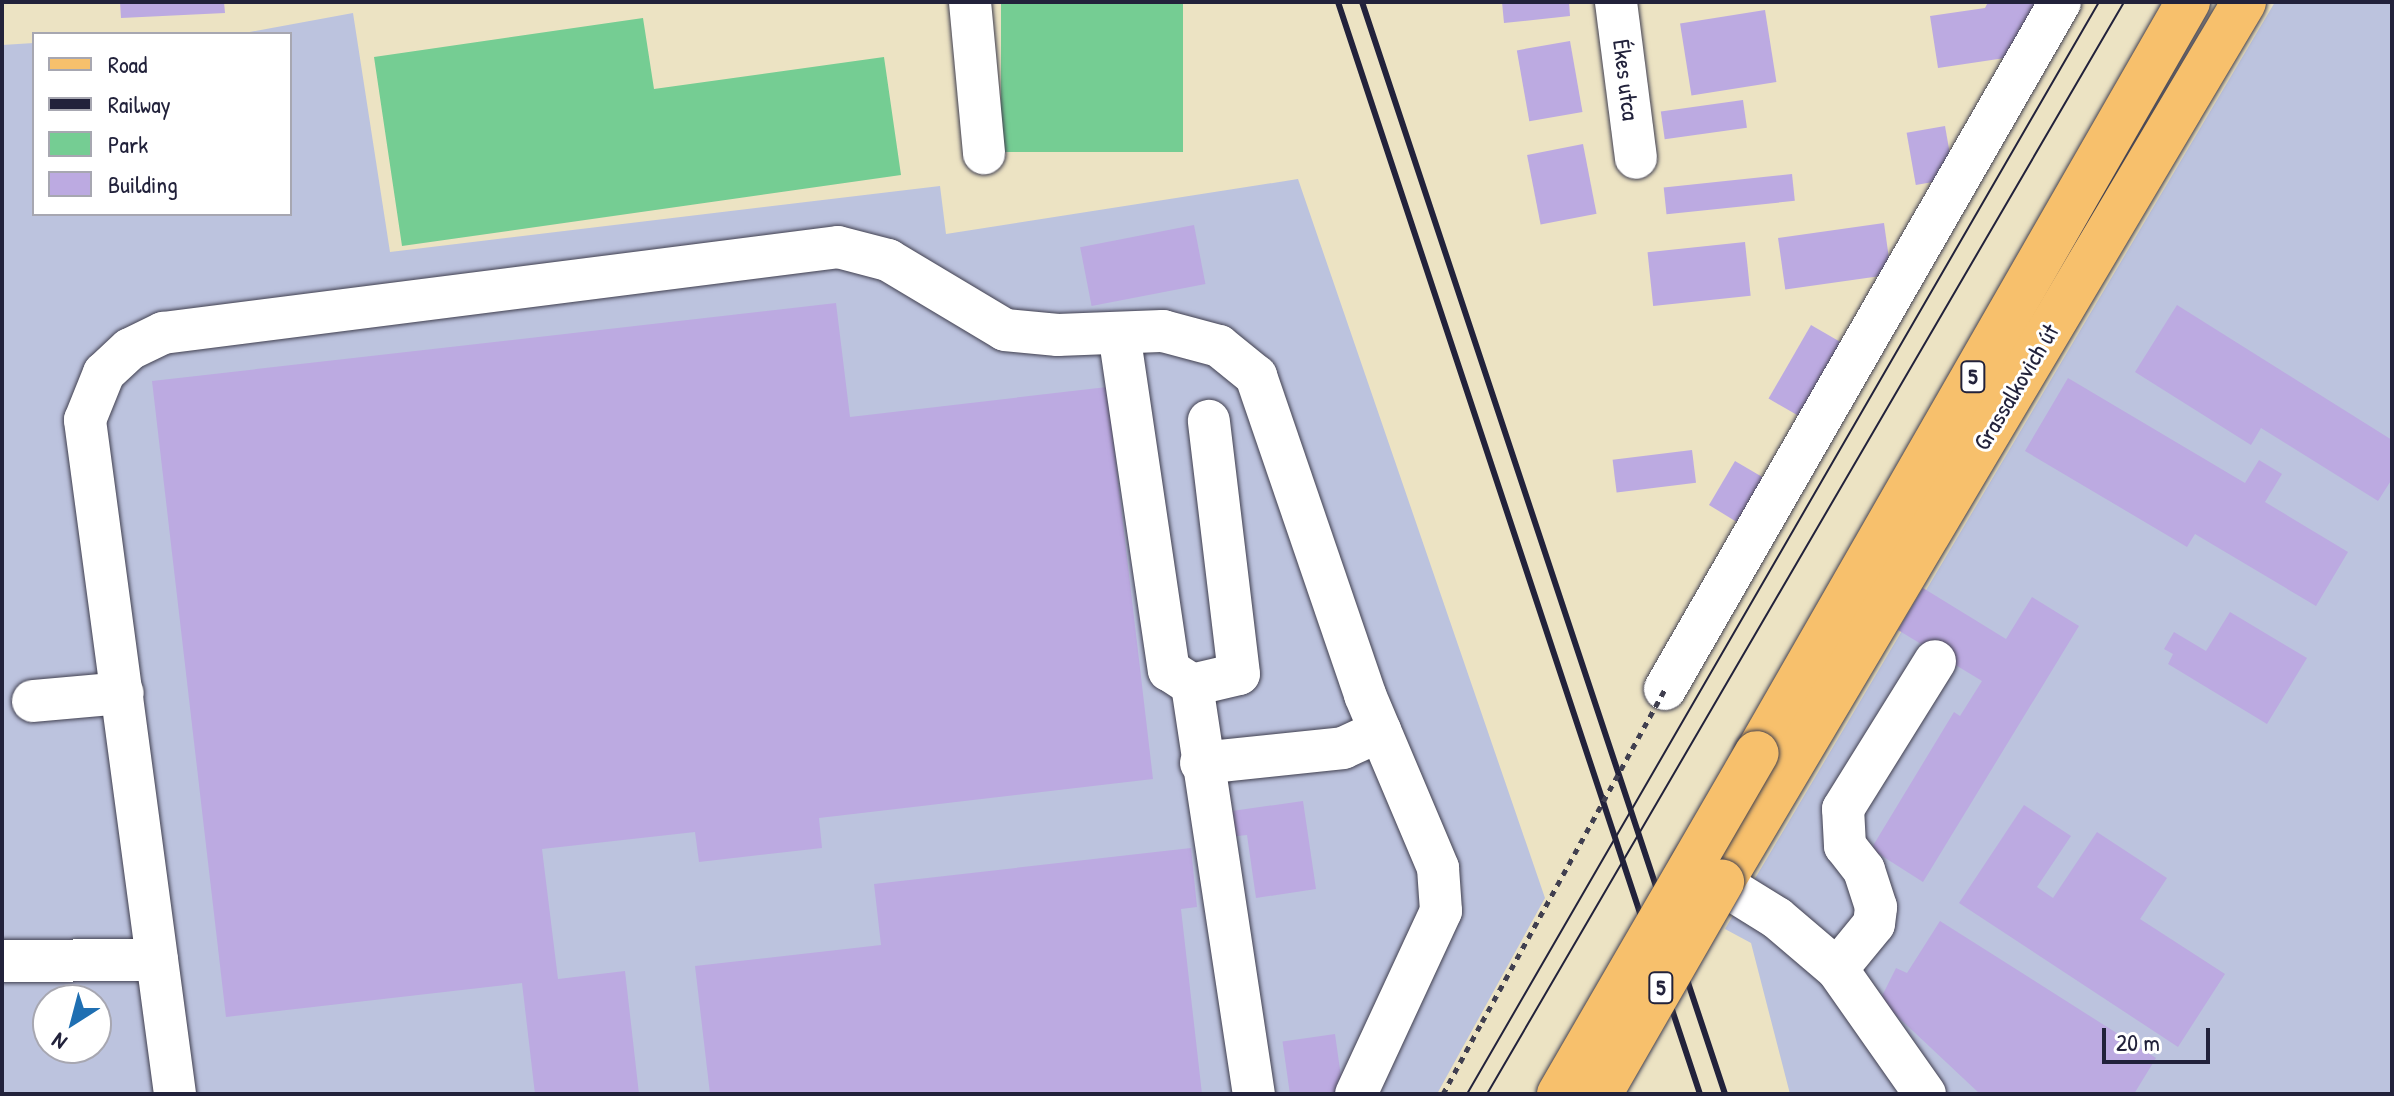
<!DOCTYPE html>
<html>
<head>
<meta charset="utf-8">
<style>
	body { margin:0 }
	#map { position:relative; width:2394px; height:1096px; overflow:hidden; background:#ece3c3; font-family:"Patrick Hand",sans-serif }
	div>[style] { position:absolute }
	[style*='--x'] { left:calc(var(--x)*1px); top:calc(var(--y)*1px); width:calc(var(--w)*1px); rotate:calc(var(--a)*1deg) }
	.industrial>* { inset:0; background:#bcc3de }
	.green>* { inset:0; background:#75cd93; transform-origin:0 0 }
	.building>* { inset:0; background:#bcaae1; transform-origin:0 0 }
	.path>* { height:5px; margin-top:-2.5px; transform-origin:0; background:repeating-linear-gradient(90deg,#403f4f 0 6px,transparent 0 12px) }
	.roads { filter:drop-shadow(0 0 2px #403f4f) drop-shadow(0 0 2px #403f4f) }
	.minor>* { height:42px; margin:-21px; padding:0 21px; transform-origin:21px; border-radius:21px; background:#fff }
	.major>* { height:44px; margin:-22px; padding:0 22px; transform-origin:22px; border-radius:22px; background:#f7c06c }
	.tram>* { height:2px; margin:-1px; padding:0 1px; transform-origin:1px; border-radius:1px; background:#22223b }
	.rail>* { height:6px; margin:-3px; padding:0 3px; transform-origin:3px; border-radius:3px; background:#22223b }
	.path-bridge>* { height:5px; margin-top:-2.5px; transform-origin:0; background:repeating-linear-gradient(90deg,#403f4f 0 6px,transparent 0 12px) }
	.bridges { filter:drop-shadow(0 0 2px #403f4f) drop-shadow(0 0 2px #403f4f) }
	.major-bridge>* { height:44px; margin:-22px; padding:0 22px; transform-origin:22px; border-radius:22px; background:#f7c06c }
	span { translate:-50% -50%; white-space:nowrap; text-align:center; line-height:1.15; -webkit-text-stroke:6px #fff; paint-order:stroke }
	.shield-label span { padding:2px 6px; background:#fff; border:2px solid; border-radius:6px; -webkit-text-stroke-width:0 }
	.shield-label { font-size:22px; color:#22223b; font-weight:700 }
	.street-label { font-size:24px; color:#22223b }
	.frame { position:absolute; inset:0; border:4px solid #22223b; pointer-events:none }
	.legend { position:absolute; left:32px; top:32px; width:260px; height:184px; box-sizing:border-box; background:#fff; border:2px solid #a7a7b1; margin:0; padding:10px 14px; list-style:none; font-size:24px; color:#22223b }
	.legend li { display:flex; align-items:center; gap:16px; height:40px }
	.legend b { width:40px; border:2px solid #a7a7b1 }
	.north { position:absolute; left:32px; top:984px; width:80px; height:80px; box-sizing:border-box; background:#fff; border:2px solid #a7a7b1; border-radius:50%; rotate:216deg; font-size:22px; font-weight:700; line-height:32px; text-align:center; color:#22223b }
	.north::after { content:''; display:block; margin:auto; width:28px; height:36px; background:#1f6fb2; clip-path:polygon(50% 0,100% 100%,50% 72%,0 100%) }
	.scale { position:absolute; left:2102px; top:1028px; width:108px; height:36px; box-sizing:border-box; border:4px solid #22223b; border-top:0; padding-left:10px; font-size:24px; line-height:28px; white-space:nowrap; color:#22223b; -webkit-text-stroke:6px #fff; paint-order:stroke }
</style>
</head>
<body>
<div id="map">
	<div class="industrial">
		<div style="clip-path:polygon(2275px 2px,2392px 2px,2392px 1094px,1790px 1094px,1751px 943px,1725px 929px)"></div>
		<div style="clip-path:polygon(evenodd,353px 13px,390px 252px,940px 186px,946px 234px,1298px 179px,1545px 898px,1437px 1094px,2px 1094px,2px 45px,34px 43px,34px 214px,290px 214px,290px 34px,239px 34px,353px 13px,48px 1000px,96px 1000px,96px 1048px,48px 1048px,48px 1000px)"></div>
	</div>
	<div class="green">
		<div style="left:1001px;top:2px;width:182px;height:150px"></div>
		<div style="clip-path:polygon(643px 18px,654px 89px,884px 57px,901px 175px,402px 246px,374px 57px)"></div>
	</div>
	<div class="building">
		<div style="clip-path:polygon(120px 2px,224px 2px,225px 13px,121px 18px)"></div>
		<div style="clip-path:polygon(1502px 2px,1569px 2px,1570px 16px,1504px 23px)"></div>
		<div style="clip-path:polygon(1988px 2px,2055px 2px,2025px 55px,1938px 68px,1930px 16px,1985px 8px)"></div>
		<div style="left:1765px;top:10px;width:73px;height:86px;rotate:81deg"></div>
		<div style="left:1570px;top:41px;width:72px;height:54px;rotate:80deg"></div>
		<div style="left:1743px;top:100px;width:28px;height:83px;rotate:82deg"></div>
		<div style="left:1945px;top:126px;width:53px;height:39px;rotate:80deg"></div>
		<div style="left:1583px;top:144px;width:71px;height:57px;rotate:79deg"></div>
		<div style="left:1792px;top:174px;width:27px;height:129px;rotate:84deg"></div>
		<div style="left:1884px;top:223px;width:52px;height:107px;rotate:82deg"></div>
		<div style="left:1194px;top:225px;width:60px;height:116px;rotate:79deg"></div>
		<div style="left:1745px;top:242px;width:54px;height:98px;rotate:84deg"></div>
		<div style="clip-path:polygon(836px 303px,850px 417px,1107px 387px,1153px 779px,819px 818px,822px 848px,699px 862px,695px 832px,542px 849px,558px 979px,625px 971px,639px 1094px,535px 1094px,522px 983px,226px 1017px,152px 381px)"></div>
		<div style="clip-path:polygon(2177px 305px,2392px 440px,2392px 479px,2378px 501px,2261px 428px,2251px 445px,2135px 372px)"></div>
		<div style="left:1811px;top:325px;width:44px;height:85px;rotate:30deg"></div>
		<div style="clip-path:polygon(2068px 378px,2245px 483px,2259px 460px,2282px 474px,2265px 502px,2348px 552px,2316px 606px,2195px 534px,2187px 547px,2025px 451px)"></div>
		<div style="left:1692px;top:450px;width:33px;height:80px;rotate:83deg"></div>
		<div style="clip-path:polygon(1735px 461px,1776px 485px,1740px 524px,1709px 505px)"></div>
		<div style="clip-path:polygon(1923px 588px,2006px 639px,2032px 597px,2079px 626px,1923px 882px,1871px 849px,1954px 712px,1960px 716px,1982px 681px,1898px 630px)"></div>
		<div style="clip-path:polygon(2230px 612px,2307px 658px,2267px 724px,2168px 664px,2173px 654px,2164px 649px,2174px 632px,2206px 651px)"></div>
		<div style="clip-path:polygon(1303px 801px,1316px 889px,1256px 898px,1247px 835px,1229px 837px,1225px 812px)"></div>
		<div style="clip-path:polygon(2024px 805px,2071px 836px,2037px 887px,2053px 898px,2097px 832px,2167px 878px,2140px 919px,2225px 974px,2178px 1047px,1959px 903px)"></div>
		<div style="clip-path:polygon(1191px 848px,1197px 907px,1181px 909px,1202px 1094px,710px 1094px,695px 966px,881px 945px,874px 884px)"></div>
		<div style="clip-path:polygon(1940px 921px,2156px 1058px,2134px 1094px,1980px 1094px,1880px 1000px,1896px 968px,1907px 973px)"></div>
		<div style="left:1335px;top:1034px;width:60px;height:53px;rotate:82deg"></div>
	</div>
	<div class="path">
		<div style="--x:1443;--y:1094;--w:82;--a:-61.6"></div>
	</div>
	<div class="roads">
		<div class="minor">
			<div style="--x:970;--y:2;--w:152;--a:84.7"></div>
			<div style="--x:1616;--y:2;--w:157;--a:82.7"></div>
			<div style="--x:1119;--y:333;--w:341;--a:81.6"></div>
			<div style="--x:1169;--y:670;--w:27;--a:33"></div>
			<div style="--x:1192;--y:685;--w:414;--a:81.4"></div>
			<div style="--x:1192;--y:685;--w:48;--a:-13.2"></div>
			<div style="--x:1239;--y:674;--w:255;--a:-96.8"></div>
			<div style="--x:1665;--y:689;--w:792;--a:-60.1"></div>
			<div style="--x:33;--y:701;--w:90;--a:-5.1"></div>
			<div style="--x:1201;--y:763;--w:143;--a:-6"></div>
			<div style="--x:1343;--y:748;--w:41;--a:-24.7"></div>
			<div style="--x:1693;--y:866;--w:99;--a:31.8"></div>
			<div style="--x:1777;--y:918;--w:79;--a:40.4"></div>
			<div style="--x:1837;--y:969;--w:153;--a:54.9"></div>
			<div style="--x:2;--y:961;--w:155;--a:-0.4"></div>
			<div style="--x:1837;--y:969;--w:58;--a:-50.6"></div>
			<div style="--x:1874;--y:924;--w:17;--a:-83"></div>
			<div style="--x:1876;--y:907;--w:39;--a:-108"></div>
			<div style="--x:1864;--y:870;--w:31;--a:-128"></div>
			<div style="--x:1845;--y:846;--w:37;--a:-93"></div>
			<div style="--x:1843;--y:809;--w:174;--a:-58.1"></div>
			<div style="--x:175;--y:1094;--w:680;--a:-97.61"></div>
			<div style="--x:85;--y:420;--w:51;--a:-68"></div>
			<div style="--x:104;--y:373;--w:35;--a:-43"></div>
			<div style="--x:130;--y:349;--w:37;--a:-26"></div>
			<div style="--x:163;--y:333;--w:680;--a:-7.26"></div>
			<div style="--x:838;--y:247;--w:52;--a:14.6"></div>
			<div style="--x:888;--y:260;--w:136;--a:30.9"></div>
			<div style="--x:1005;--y:330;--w:53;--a:5.4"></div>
			<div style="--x:1058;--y:335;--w:105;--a:-2.2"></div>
			<div style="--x:1163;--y:331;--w:58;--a:15"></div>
			<div style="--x:1219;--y:346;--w:48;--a:39"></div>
			<div style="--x:1256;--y:376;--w:337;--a:71.1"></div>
			<div style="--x:1365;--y:695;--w:188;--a:67.1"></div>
			<div style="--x:1438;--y:868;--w:43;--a:86"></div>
			<div style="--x:1441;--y:911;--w:202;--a:114.9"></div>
		</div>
		<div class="major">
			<div style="--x:1757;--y:753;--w:866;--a:-60.15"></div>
			<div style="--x:1722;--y:882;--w:1023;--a:-59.32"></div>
		</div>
	</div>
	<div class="tram">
		<div style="--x:1467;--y:1094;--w:1262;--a:-59.94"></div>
		<div style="--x:1487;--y:1094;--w:1264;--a:-59.74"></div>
	</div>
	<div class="rail">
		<div style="--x:1338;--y:2;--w:1150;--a:71.66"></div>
		<div style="--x:1362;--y:2;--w:1151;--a:71.61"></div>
	</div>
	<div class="path-bridge">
		<div style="--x:1482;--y:1022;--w:380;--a:-61.2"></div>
	</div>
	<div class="bridges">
		<div class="major-bridge">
			<div style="--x:1559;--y:1094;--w:394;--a:-59.9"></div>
			<div style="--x:1600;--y:1094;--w:245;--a:-60.1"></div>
		</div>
	</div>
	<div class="shield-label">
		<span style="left:1973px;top:377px">5</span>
		<span style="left:1661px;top:988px">5</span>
	</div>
	<div class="street-label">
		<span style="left:1626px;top:80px;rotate:83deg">Ékes utca</span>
		<span style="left:2016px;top:387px;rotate:-59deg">Grassalkovich út</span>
	</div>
	<div class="frame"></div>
	<ul class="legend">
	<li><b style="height:10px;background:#f7c06c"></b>Road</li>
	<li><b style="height:10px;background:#22223b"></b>Railway</li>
	<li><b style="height:22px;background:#75cd93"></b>Park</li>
	<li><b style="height:22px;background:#bcaae1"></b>Building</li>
	</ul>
	<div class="north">N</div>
	<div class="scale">20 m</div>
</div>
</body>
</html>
